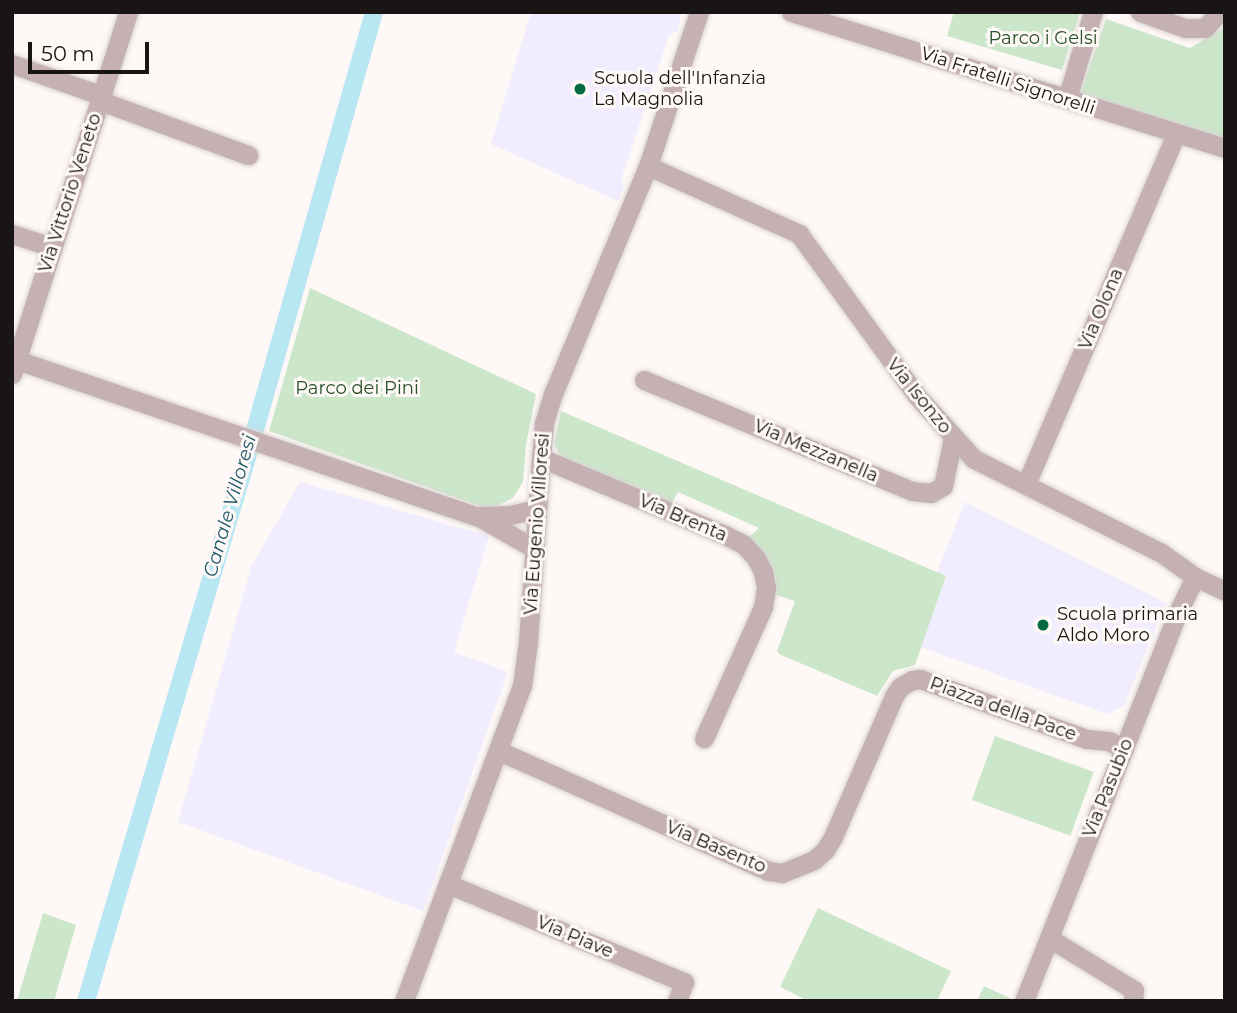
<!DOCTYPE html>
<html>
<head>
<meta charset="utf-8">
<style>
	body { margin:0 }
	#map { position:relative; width:1237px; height:1013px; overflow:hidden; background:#fef8f6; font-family:Montserrat,sans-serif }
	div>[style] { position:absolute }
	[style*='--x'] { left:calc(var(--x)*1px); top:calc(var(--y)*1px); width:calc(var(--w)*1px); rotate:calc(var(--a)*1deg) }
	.education>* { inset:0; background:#f0edff }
	.green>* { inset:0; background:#cce6ca; transform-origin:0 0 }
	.canal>* { height:18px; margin:-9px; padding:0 9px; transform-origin:9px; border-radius:9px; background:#b9e6f3 }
	.roads { filter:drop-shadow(0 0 2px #d9d4d2) drop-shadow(0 0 2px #d9d4d2) }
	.minor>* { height:19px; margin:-9.5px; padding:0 9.5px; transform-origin:9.5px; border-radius:9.5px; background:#c5b1b3 }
	.dots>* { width:19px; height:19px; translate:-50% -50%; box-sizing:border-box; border:4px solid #fef8f6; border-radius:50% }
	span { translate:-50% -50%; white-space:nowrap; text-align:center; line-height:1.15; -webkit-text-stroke:6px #fef8f6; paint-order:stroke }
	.park-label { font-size:18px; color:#285027 }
	.poi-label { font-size:18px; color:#191514 }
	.left { translate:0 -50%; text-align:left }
	.street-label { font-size:18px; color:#191514 }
	.water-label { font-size:19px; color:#215c6b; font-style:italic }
	.frame { position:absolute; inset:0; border:14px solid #191514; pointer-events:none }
	.scale { position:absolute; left:28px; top:42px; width:121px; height:32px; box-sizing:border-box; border:4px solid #191514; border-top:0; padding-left:9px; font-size:21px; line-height:24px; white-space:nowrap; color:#191514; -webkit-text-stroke:5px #fef8f6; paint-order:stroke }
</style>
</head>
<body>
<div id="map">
	<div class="education">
		<div style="clip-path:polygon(531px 12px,681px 12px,678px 31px,669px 35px,621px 180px,624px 187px,618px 201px,491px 144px)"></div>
		<div style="clip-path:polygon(300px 482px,489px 536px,454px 652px,508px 672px,423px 911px,178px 822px,252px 565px)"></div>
		<div style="clip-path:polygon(965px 502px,1166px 603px,1124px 705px,1107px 714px,921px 647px,946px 577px,937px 572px)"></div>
	</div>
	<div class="green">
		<div style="clip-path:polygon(954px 12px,1080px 12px,1062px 70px,947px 36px)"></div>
		<div style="clip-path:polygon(1106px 19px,1190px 48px,1225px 27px,1225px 143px,1080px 94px)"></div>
		<div style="clip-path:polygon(310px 288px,536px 394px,526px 445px,523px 482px,513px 498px,494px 507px,480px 506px,269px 431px)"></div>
		<div style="clip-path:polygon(561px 411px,946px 576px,915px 665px,893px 671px,877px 696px,779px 654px,777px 651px,795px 601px,773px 594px,749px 537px,759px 528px,678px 492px,672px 503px,560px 456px,554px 444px)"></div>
		<div style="left:995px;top:736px;width:105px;height:68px;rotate:20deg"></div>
		<div style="clip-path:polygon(818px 908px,951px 971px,937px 1001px,808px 1001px,780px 987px)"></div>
		<div style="clip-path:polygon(43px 913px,76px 925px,54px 1001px,17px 1001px)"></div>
		<div style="clip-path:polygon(984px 986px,1014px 1000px,1014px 1001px,977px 1001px)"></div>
	</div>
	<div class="canal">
		<div style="--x:86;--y:1001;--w:581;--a:-73.5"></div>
		<div style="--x:251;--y:444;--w:449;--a:-74.1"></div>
	</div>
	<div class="roads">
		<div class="minor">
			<div style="--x:791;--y:12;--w:455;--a:17.4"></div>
			<div style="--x:1140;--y:12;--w:48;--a:19.6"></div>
			<div style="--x:1185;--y:28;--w:20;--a:0"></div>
			<div style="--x:1205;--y:28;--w:21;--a:-49"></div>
			<div style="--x:12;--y:64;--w:96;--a:19.4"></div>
			<div style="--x:1067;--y:99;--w:91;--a:-73.4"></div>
			<div style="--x:101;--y:101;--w:157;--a:20.2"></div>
			<div style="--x:648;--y:166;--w:166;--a:24.2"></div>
			<div style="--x:799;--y:234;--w:200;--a:53.9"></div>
			<div style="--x:917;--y:396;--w:85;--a:47.9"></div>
			<div style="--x:974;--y:459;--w:208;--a:26.6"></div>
			<div style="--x:1160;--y:552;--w:43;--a:35.5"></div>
			<div style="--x:1195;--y:577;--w:33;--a:25"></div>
			<div style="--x:12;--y:234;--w:42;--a:18"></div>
			<div style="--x:17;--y:360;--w:488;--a:18.8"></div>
			<div style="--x:479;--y:517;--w:64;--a:29.7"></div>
			<div style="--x:12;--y:374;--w:380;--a:-72.2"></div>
			<div style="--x:644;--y:380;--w:290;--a:22.5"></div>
			<div style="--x:912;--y:491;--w:19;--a:6"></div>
			<div style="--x:931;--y:493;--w:14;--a:-30"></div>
			<div style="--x:943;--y:486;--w:49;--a:-78.2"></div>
			<div style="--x:541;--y:458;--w:199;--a:22.7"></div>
			<div style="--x:725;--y:535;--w:20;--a:27"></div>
			<div style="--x:743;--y:544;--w:19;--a:47"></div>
			<div style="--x:756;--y:558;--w:16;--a:63"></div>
			<div style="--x:763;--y:572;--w:16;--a:79"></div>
			<div style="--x:766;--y:588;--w:19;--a:99"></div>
			<div style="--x:763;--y:607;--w:144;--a:114.2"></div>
			<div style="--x:1026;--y:484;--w:381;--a:-66.8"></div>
			<div style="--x:480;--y:516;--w:30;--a:-2"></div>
			<div style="--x:510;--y:515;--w:28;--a:-13"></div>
			<div style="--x:499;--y:751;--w:295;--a:24"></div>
			<div style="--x:768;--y:871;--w:14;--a:8"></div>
			<div style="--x:782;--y:873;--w:35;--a:-22"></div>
			<div style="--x:814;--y:860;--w:15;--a:-42"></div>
			<div style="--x:825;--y:850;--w:15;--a:-58"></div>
			<div style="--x:833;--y:837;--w:154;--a:-66.6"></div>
			<div style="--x:894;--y:696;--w:11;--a:-56"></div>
			<div style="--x:900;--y:687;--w:14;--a:-30"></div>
			<div style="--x:912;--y:680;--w:8;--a:-7"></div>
			<div style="--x:920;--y:679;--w:177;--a:19.8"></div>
			<div style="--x:1087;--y:739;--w:22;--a:5"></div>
			<div style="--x:1109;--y:741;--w:17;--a:28"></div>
			<div style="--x:448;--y:884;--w:256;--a:22.6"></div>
			<div style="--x:684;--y:982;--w:20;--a:110"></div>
			<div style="--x:1049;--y:938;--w:100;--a:31.5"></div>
			<div style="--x:1134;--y:990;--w:11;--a:95"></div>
			<div style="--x:404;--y:1001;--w:336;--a:-69.5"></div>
			<div style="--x:522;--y:686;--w:44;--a:-82.2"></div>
			<div style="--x:528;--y:642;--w:184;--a:-86"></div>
			<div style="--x:541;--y:458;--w:35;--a:-85"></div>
			<div style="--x:544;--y:423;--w:30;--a:-73"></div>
			<div style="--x:553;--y:394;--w:247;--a:-67.4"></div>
			<div style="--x:648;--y:166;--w:162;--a:-71.7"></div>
			<div style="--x:1024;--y:1001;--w:418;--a:-68.4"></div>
			<div style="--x:1178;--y:612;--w:39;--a:-64"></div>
		</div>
	</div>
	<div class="dots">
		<div style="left:580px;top:89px;background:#036b41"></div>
		<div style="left:1043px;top:625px;background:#036b41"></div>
	</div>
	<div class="park-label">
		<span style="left:1043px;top:38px">Parco i Gelsi</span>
		<span style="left:357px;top:388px">Parco dei Pini</span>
	</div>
	<div class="poi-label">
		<span class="left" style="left:594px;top:89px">Scuola dell'Infanzia<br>La Magnolia</span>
		<span class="left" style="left:1057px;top:625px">Scuola primaria<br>Aldo Moro</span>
	</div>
	<div class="street-label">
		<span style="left:1008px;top:81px;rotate:18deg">Via Fratelli Signorelli</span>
		<span style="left:70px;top:193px;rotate:-72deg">Via Vittorio Veneto</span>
		<span style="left:1101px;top:309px;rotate:-67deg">Via Olona</span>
		<span style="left:919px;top:396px;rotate:51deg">Via Isonzo</span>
		<span style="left:816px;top:451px;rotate:23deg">Via Mezzanella</span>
		<span style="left:683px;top:518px;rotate:23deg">Via Brenta</span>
		<span style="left:537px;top:524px;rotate:-86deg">Via Eugenio Villoresi</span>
		<span style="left:1003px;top:709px;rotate:20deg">Piazza della Pace</span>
		<span style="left:1108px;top:788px;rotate:-68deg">Via Pasubio</span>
		<span style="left:716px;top:847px;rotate:23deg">Via Basento</span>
		<span style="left:575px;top:937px;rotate:23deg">Via Piave</span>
	</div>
	<div class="water-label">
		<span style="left:230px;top:506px;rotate:-74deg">Canale Villoresi</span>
	</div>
	<div class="frame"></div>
	<div class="scale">50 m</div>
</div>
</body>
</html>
